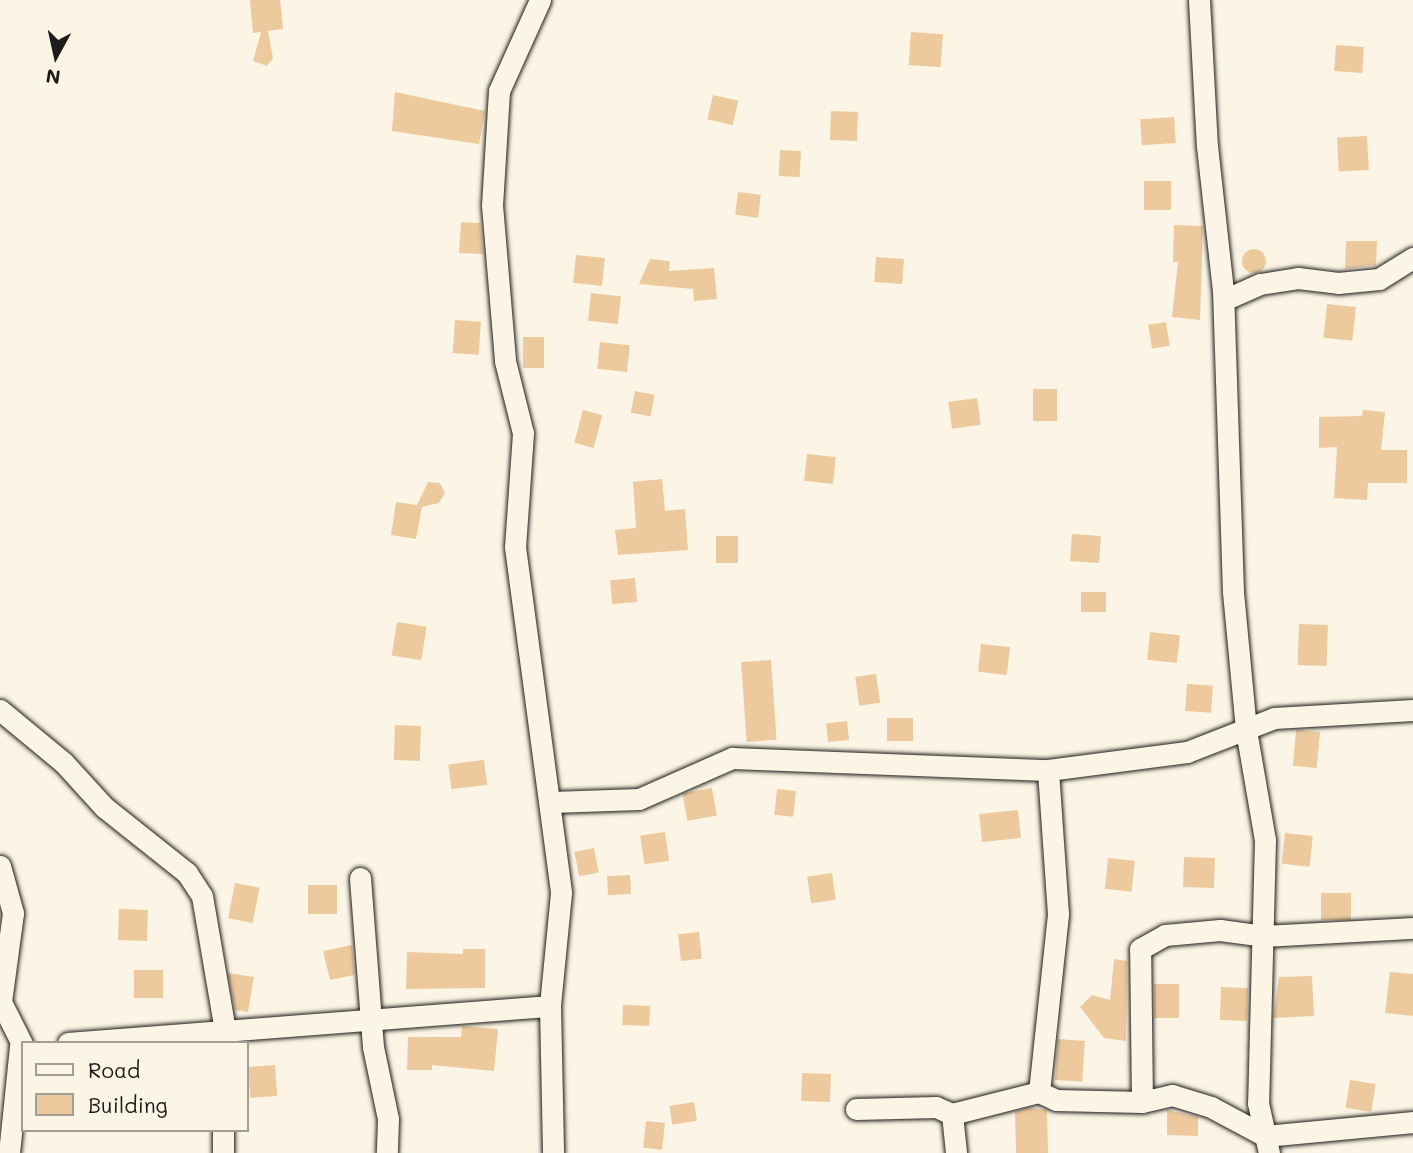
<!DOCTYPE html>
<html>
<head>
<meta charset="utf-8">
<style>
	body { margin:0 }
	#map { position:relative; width:1413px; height:1153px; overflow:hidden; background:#fcf5e5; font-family:Mali,sans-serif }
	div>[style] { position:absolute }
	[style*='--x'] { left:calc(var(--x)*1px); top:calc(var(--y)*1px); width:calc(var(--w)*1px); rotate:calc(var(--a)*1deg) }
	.building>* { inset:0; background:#ecca9d; transform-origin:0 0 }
	.round { border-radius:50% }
	.roads { filter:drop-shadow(0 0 2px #1c1c1c) drop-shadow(0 0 2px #1c1c1c) }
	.street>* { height:21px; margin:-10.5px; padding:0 10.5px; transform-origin:10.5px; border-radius:10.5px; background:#fcf5e5 }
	span { translate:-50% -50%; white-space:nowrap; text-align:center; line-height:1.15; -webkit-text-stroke:6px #fcf5e5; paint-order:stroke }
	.legend { position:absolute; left:21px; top:1041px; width:228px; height:91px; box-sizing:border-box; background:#fcf5e5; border:2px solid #a29e95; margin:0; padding:9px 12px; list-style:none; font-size:21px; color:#1c1c1c }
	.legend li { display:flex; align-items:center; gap:14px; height:35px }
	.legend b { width:35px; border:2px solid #a29e95 }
	.north { position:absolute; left:21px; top:21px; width:70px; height:70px; -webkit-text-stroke:5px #fcf5e5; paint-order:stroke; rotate:188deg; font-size:19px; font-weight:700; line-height:28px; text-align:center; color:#1c1c1c }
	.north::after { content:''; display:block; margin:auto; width:24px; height:32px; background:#1c1c1c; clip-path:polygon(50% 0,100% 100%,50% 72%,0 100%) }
</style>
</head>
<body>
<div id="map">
	<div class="building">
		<div style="clip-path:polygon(250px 0,280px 0,283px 29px,268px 31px,273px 58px,267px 66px,253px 61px,261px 32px,253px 33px)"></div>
		<div style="left:911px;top:32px;width:32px;height:33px;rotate:4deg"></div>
		<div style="left:1336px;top:45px;width:28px;height:26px;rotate:4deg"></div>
		<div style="clip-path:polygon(395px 92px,485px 111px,479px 144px,392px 131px)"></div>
		<div style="left:713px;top:95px;width:26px;height:25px;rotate:13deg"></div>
		<div style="left:831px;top:111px;width:27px;height:29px;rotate:2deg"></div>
		<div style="left:1174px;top:117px;width:26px;height:34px;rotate:86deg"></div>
		<div style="left:1367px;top:136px;width:34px;height:30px;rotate:87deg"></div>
		<div style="left:780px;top:150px;width:21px;height:26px;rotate:3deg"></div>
		<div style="left:1144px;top:181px;width:27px;height:29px"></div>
		<div style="left:738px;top:192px;width:23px;height:23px;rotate:7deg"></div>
		<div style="clip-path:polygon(461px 222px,480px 223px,483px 254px,459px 253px)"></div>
		<div style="clip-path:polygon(1174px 225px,1203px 226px,1200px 320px,1172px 317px,1178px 262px,1173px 262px)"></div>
		<div style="clip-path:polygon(1346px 241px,1377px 241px,1376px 265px,1345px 269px)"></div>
		<div class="round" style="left:1242px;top:249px;width:24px;height:24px"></div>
		<div style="left:576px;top:255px;width:29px;height:28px;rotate:6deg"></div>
		<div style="left:876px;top:257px;width:28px;height:25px;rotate:4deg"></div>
		<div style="clip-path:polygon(650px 259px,670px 261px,669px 271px,714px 268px,717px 299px,694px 301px,693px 289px,639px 284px)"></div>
		<div style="left:591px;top:293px;width:30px;height:28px;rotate:6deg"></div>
		<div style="left:1327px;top:304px;width:29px;height:34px;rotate:6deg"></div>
		<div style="left:455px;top:320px;width:26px;height:33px;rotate:4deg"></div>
		<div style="left:1166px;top:322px;width:24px;height:18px;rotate:81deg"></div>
		<div style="left:523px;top:337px;width:21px;height:31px"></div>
		<div style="left:600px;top:342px;width:30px;height:27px;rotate:6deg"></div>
		<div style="left:1033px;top:389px;width:24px;height:32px"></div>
		<div style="left:635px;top:391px;width:20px;height:22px;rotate:11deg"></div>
		<div style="left:977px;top:398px;width:27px;height:29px;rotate:82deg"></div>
		<div style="left:583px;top:410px;width:20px;height:34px;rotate:15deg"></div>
		<div style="clip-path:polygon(1363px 410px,1385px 412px,1381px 450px,1407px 450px,1407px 483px,1368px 483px,1367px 500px,1334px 498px,1337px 447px,1319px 448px,1319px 417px,1362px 416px)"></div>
		<div style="left:807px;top:454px;width:29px;height:27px;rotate:6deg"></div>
		<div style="clip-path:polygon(662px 479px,665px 511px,685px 509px,688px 550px,618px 555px,615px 530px,636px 528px,633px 482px)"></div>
		<div style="clip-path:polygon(428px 482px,440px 483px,445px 493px,439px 503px,422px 507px,416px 539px,391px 535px,396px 502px,417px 505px)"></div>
		<div style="left:1072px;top:534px;width:29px;height:27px;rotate:4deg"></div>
		<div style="left:716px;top:536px;width:22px;height:27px"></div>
		<div style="left:635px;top:578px;width:24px;height:25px;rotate:85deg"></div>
		<div style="left:1081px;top:592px;width:25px;height:20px"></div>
		<div style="left:397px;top:622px;width:30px;height:34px;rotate:9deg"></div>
		<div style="left:1299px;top:624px;width:29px;height:41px;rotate:2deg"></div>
		<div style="left:1150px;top:632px;width:30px;height:28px;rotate:6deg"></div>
		<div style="left:981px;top:644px;width:29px;height:28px;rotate:6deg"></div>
		<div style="left:771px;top:660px;width:80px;height:30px;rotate:86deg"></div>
		<div style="left:876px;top:674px;width:29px;height:21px;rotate:82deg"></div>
		<div style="left:1187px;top:684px;width:26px;height:27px;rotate:4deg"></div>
		<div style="left:913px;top:718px;width:23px;height:26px;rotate:90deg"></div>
		<div style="left:847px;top:721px;width:19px;height:21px;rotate:84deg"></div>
		<div style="left:395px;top:725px;width:26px;height:35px;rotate:2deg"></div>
		<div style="left:1296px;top:730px;width:24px;height:36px;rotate:5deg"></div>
		<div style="left:484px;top:760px;width:25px;height:36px;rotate:83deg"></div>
		<div style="left:712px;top:788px;width:28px;height:30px;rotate:80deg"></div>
		<div style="left:777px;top:789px;width:19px;height:26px;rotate:6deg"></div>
		<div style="left:1018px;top:810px;width:28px;height:39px;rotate:84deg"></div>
		<div style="left:665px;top:832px;width:29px;height:25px;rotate:82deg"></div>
		<div style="left:1285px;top:833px;width:28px;height:31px;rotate:6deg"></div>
		<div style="left:594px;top:848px;width:25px;height:20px;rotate:79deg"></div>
		<div style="left:1184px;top:857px;width:31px;height:30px;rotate:2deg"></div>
		<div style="left:1108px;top:858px;width:27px;height:31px;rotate:6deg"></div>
		<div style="left:832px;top:873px;width:27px;height:25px;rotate:82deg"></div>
		<div style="left:630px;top:875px;width:19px;height:23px;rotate:87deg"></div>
		<div style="left:235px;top:883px;width:25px;height:36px;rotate:11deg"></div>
		<div style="left:308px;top:885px;width:29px;height:29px"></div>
		<div style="left:1321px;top:893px;width:30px;height:27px"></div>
		<div style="left:119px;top:909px;width:29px;height:31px;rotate:2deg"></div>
		<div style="left:699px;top:932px;width:27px;height:21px;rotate:84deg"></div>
		<div style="clip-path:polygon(352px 945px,354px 975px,330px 980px,323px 951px)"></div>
		<div style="clip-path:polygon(463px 949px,485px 949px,485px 988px,406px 989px,407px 952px,463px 954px)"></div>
		<div style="clip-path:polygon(1114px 959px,1127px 961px,1126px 1041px,1104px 1038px,1080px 1007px,1092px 995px,1110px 1000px)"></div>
		<div style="left:134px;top:970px;width:29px;height:28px"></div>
		<div style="clip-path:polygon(1390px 972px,1413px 974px,1413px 1016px,1385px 1013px)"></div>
		<div style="clip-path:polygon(228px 973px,254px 977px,248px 1012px,235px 1010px)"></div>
		<div style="clip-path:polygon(1312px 976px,1314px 1016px,1273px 1018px,1279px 977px)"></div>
		<div style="left:1154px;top:984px;width:25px;height:34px"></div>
		<div style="left:1248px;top:988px;width:33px;height:27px;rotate:92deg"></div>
		<div style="left:623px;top:1005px;width:27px;height:20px;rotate:2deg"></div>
		<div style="clip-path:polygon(462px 1026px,498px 1029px,494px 1071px,432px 1065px,432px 1070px,407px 1070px,408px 1037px,461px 1037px)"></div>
		<div style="left:1058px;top:1039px;width:27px;height:41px;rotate:4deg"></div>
		<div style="left:275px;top:1065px;width:31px;height:27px;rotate:86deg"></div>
		<div style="left:802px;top:1073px;width:29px;height:28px;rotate:2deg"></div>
		<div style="left:1350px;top:1080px;width:26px;height:28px;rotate:9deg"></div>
		<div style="left:694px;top:1102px;width:19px;height:25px;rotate:81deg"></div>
		<div style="clip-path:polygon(1029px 1108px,1047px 1110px,1048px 1153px,1016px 1153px,1015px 1112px)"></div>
		<div style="clip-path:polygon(1167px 1110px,1198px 1117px,1198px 1136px,1167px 1135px)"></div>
		<div style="left:646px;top:1121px;width:19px;height:27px;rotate:6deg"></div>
	</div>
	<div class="roads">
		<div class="street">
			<div style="--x:540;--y:0;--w:100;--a:114.3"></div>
			<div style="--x:499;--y:91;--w:114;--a:93.5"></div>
			<div style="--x:492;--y:205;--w:157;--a:85.2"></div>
			<div style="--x:505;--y:361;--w:74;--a:76"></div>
			<div style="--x:523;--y:433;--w:114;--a:94"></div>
			<div style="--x:515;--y:547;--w:349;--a:82.4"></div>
			<div style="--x:561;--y:893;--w:114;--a:95.6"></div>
			<div style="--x:550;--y:1006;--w:147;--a:88.8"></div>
			<div style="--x:1199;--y:0;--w:146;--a:86.9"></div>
			<div style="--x:1207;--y:146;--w:145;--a:83.7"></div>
			<div style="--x:1223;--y:290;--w:302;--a:88.1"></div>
			<div style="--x:1233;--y:592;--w:139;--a:84.6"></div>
			<div style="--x:1246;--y:730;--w:112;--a:80.2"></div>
			<div style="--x:1265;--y:840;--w:263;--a:91.5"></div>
			<div style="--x:1258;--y:1103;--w:51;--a:77.6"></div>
			<div style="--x:1224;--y:300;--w:39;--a:-24"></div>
			<div style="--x:1260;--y:284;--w:38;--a:-9"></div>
			<div style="--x:1298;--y:278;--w:40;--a:7.1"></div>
			<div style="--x:1338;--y:283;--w:41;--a:-5.6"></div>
			<div style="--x:1379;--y:279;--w:40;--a:-32"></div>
			<div style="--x:0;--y:710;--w:83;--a:39.6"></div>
			<div style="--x:64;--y:763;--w:59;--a:47.7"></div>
			<div style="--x:104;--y:807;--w:106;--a:38.5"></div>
			<div style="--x:187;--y:873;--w:27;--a:57"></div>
			<div style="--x:202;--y:896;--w:149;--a:80.3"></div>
			<div style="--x:552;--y:802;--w:87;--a:-2"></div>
			<div style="--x:639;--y:799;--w:102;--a:-23.8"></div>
			<div style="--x:732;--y:758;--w:316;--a:2.2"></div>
			<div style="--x:1048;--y:770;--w:140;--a:-7.4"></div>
			<div style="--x:1187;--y:752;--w:93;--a:-21.3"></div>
			<div style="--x:1274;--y:718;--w:139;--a:-3.3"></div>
			<div style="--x:0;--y:866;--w:49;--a:74.5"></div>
			<div style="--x:13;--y:913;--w:90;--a:97.7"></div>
			<div style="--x:1;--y:1002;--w:49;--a:63.4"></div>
			<div style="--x:360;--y:878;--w:169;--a:85.6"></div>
			<div style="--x:373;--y:1047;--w:74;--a:78.2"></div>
			<div style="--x:388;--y:1119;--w:34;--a:92"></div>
			<div style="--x:68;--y:1043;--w:483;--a:-4.4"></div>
			<div style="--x:1039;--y:1092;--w:19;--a:25"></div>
			<div style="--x:1056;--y:1100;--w:86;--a:1.3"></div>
			<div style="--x:1142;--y:1102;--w:31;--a:-13"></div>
			<div style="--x:1172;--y:1095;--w:41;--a:17.1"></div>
			<div style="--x:1211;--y:1107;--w:61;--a:28.2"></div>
			<div style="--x:1265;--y:1136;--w:149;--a:-5.4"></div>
			<div style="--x:1142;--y:1102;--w:153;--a:-90.7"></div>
			<div style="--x:1140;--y:949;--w:29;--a:-29"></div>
			<div style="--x:1165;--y:935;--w:55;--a:-5.2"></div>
			<div style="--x:1220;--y:930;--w:44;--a:7.8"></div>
			<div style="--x:1264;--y:936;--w:149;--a:-3.1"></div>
			<div style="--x:856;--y:1109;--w:80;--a:-1.4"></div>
			<div style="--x:936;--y:1107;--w:17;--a:24"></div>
			<div style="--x:952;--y:1114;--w:90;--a:-14.2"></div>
			<div style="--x:1039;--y:1092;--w:179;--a:-83.9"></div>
			<div style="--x:1058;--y:914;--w:144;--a:-94"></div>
			<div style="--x:952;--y:1114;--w:39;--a:84"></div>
			<div style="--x:9;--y:1153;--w:108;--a:-84.1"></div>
			<div style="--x:223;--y:1153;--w:23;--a:-90"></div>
		</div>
	</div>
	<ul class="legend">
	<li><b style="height:9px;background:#fcf5e5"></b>Road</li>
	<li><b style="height:19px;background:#ecca9d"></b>Building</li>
	</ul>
	<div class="north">N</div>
</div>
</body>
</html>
